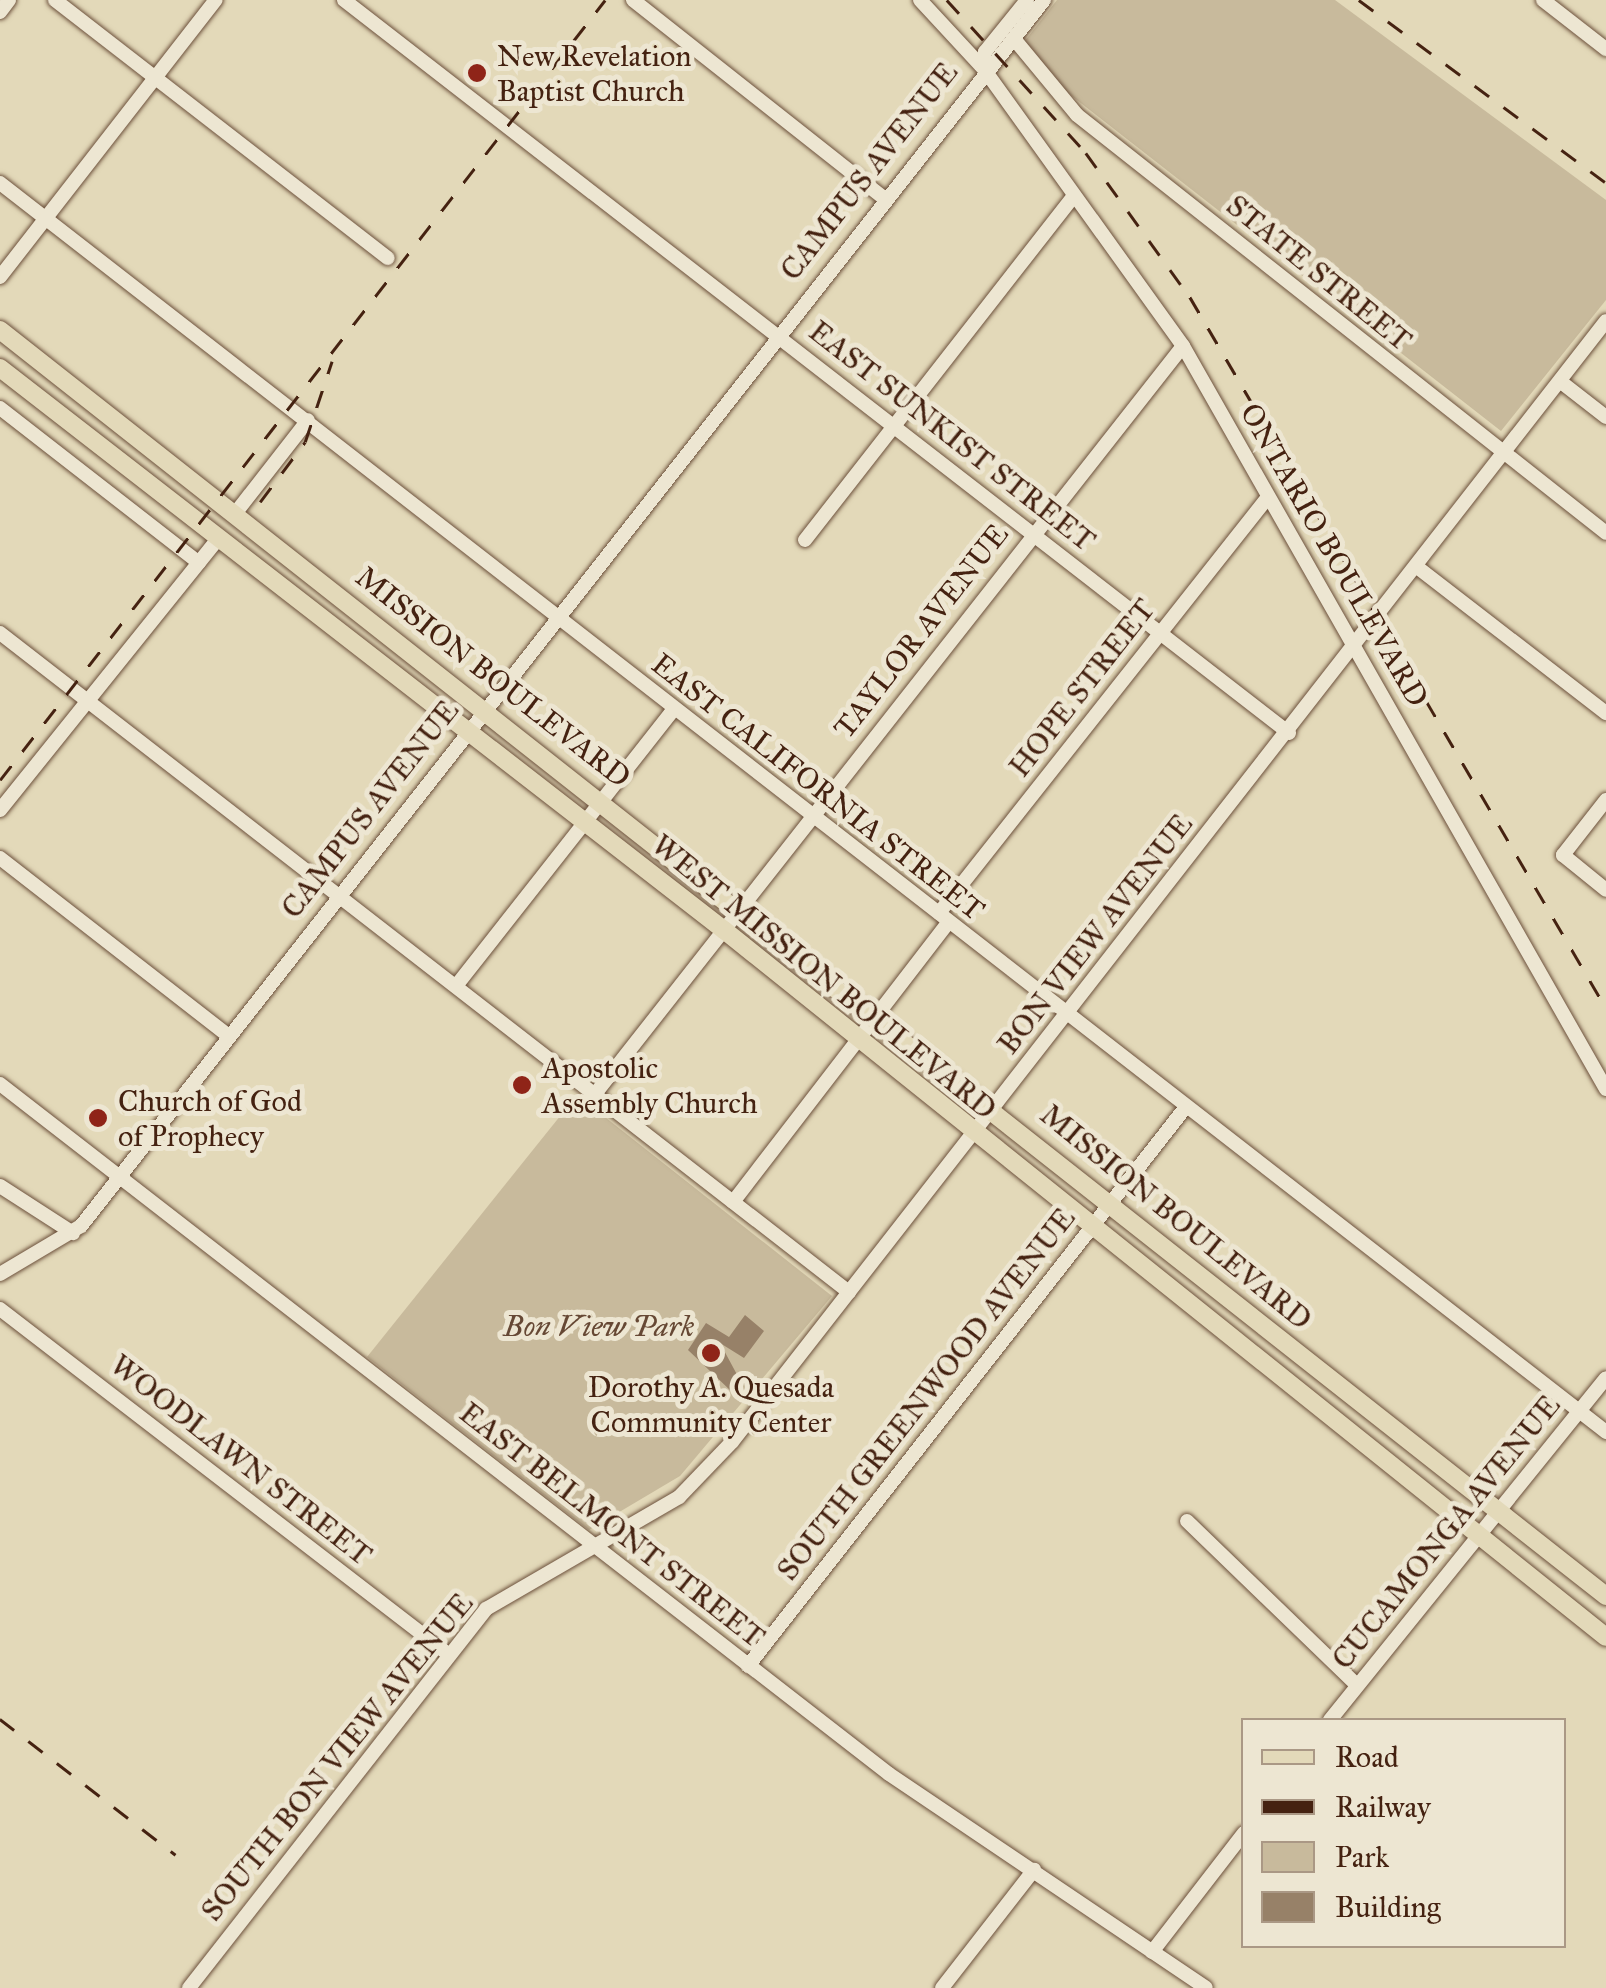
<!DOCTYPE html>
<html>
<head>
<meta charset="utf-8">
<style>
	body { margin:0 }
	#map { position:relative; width:1606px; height:1988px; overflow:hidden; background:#e3d9b9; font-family:"IM FELL Great Primer",serif }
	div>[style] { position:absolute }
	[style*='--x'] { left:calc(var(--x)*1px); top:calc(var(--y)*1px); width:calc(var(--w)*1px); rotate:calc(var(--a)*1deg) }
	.green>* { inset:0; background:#c8ba9c }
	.building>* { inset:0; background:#978168 }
	.roads { filter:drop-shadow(0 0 2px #6c503b) drop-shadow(0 0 2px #6c503b) }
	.minor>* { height:14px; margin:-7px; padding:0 7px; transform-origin:7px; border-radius:7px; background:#ede6d2 }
	.major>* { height:18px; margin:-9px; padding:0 9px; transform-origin:9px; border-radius:9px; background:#e3d9b9 }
	.rail>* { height:2.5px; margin-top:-1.25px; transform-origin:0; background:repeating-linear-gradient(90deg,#452211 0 18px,transparent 0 36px) }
	.dots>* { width:28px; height:28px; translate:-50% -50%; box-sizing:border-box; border:5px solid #ede6d2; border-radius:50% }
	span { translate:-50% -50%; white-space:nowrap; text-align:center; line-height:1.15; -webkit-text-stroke:10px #ede6d2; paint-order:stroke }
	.poi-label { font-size:30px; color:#452211 }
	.left { translate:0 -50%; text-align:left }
	.street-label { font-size:30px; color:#452211 }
	.park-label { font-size:30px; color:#664834; font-style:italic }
	.legend { position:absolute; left:1241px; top:1718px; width:325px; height:230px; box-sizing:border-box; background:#ede6d2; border:2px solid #aa9885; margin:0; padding:12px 18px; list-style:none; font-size:30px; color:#452211 }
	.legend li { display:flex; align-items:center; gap:20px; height:50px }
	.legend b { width:50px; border:2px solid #aa9885 }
</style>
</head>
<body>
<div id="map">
	<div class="green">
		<div style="clip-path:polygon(1057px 0,1335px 0,1606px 200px,1606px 300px,1501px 431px,1050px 79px,1021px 46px)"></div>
		<div style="clip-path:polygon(577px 1095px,832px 1296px,680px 1476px,589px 1530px,367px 1357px)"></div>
	</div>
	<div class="building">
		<div style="clip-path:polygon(745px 1315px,764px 1331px,744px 1358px,720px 1343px,741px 1382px,732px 1392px,688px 1350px,706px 1323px,729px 1337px)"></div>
	</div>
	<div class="roads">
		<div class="minor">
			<div style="--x:55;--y:0;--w:421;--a:37.8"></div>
			<div style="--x:344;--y:0;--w:1196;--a:37.8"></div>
			<div style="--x:633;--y:0;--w:320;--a:38.3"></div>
			<div style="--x:920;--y:0;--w:94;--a:47.2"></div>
			<div style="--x:984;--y:69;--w:341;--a:54.3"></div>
			<div style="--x:1183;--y:346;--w:855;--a:60.35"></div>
			<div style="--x:1543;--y:0;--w:80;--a:37.9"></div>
			<div style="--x:0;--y:12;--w:15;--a:-53"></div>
			<div style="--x:1015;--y:40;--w:97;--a:50.4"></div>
			<div style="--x:1077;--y:115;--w:674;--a:38.31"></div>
			<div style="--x:984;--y:69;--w:17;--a:-87"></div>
			<div style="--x:985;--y:52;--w:67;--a:-51.1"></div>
			<div style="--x:0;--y:183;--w:2035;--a:37.87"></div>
			<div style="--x:0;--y:277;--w:351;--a:-52.1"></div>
			<div style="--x:1561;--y:382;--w:57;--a:37.9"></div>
			<div style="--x:0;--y:408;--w:252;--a:37.9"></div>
			<div style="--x:237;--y:511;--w:115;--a:-52"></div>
			<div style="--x:805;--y:540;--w:437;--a:-52"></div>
			<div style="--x:1417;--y:567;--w:239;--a:37.7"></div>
			<div style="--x:0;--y:633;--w:1075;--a:37.82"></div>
			<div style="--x:1606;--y:800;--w:70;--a:128"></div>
			<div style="--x:1563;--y:855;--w:55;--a:39.1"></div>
			<div style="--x:0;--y:810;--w:349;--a:-51.2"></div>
			<div style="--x:0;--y:858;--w:290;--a:37.9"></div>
			<div style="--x:939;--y:913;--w:530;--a:-51.66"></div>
			<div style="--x:456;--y:986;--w:351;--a:-51.8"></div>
			<div style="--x:0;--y:1084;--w:1125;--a:37.82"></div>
			<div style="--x:889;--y:1774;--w:382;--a:34"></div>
			<div style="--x:595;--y:1094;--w:951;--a:-51.83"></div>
			<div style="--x:0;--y:1186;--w:87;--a:32.8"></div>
			<div style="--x:733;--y:1202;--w:354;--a:-52.4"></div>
			<div style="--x:0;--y:1274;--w:94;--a:-30.7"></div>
			<div style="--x:81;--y:1226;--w:1559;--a:-51.85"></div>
			<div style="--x:0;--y:1309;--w:565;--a:37.6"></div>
			<div style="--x:1187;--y:1521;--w:236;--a:44"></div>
			<div style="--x:748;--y:1666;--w:709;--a:-51.93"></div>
			<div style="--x:1330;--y:1720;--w:439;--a:-51.1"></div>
			<div style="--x:1152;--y:1952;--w:150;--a:-52.3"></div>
			<div style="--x:189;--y:1988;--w:482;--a:-51.9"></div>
			<div style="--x:486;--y:1609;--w:223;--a:-30.1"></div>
			<div style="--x:679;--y:1497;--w:76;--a:-46.1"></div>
			<div style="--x:732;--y:1442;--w:1421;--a:-52.06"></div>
			<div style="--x:942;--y:1988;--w:150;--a:-52.1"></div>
		</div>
		<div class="major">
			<div style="--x:0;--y:330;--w:2045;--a:38.25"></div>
			<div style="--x:0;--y:368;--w:917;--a:37.82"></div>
			<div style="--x:724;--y:930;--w:1130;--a:38.72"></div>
		</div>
	</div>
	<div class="rail">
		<div style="--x:947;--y:0;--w:207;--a:47.7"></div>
		<div style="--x:1086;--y:153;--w:178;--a:54.2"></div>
		<div style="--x:1190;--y:297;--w:824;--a:59.67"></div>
		<div style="--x:1359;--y:0;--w:307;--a:36.5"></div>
		<div style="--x:260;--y:502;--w:75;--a:-53.1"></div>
		<div style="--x:305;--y:442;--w:85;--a:-71.6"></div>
		<div style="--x:0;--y:780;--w:987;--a:-52.2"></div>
		<div style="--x:0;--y:1719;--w:222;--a:37.7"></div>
	</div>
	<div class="dots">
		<div style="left:477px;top:73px;background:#8f2418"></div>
		<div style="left:522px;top:1085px;background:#8f2418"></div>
		<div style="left:98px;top:1118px;background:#8f2418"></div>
		<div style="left:711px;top:1353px;background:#8f2418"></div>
	</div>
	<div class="poi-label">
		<span class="left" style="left:497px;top:73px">New Revelation<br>Baptist Church</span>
		<span class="left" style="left:542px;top:1085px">Apostolic<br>Assembly Church</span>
		<span class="left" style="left:118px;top:1118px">Church of God<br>of Prophecy</span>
		<span style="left:711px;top:1404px">Dorothy A. Quesada<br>Community Center</span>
	</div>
	<div class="street-label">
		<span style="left:869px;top:171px;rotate:-52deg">CAMPUS AVENUE</span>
		<span style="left:1319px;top:273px;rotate:39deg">STATE STREET</span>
		<span style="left:952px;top:436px;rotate:38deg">EAST SUNKIST STREET</span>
		<span style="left:1334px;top:555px;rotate:60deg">ONTARIO BOULEVARD</span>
		<span style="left:921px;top:631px;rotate:-52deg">TAYLOR AVENUE</span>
		<span style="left:493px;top:677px;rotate:38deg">MISSION BOULEVARD</span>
		<span style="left:1082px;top:688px;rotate:-52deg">HOPE STREET</span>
		<span style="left:818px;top:787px;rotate:38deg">EAST CALIFORNIA STREET</span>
		<span style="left:370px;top:809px;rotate:-52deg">CAMPUS AVENUE</span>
		<span style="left:1095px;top:934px;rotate:-52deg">BON VIEW AVENUE</span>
		<span style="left:824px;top:977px;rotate:39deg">WEST MISSION BOULEVARD</span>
		<span style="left:1176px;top:1217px;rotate:39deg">MISSION BOULEVARD</span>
		<span style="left:926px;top:1394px;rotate:-52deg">SOUTH GREENWOOD AVENUE</span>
		<span style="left:241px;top:1460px;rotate:38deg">WOODLAWN STREET</span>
		<span style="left:612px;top:1525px;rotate:38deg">EAST BELMONT STREET</span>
		<span style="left:1446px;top:1532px;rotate:-51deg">CUCAMONGA AVENUE</span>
		<span style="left:337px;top:1757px;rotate:-51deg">SOUTH BON VIEW AVENUE</span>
	</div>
	<div class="park-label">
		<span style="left:599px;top:1326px">Bon View Park</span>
	</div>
	<ul class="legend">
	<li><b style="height:12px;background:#e3d9b9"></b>Road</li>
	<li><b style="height:12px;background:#452211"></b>Railway</li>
	<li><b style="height:28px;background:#c8ba9c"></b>Park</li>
	<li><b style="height:28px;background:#978168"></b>Building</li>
	</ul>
</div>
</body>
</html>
